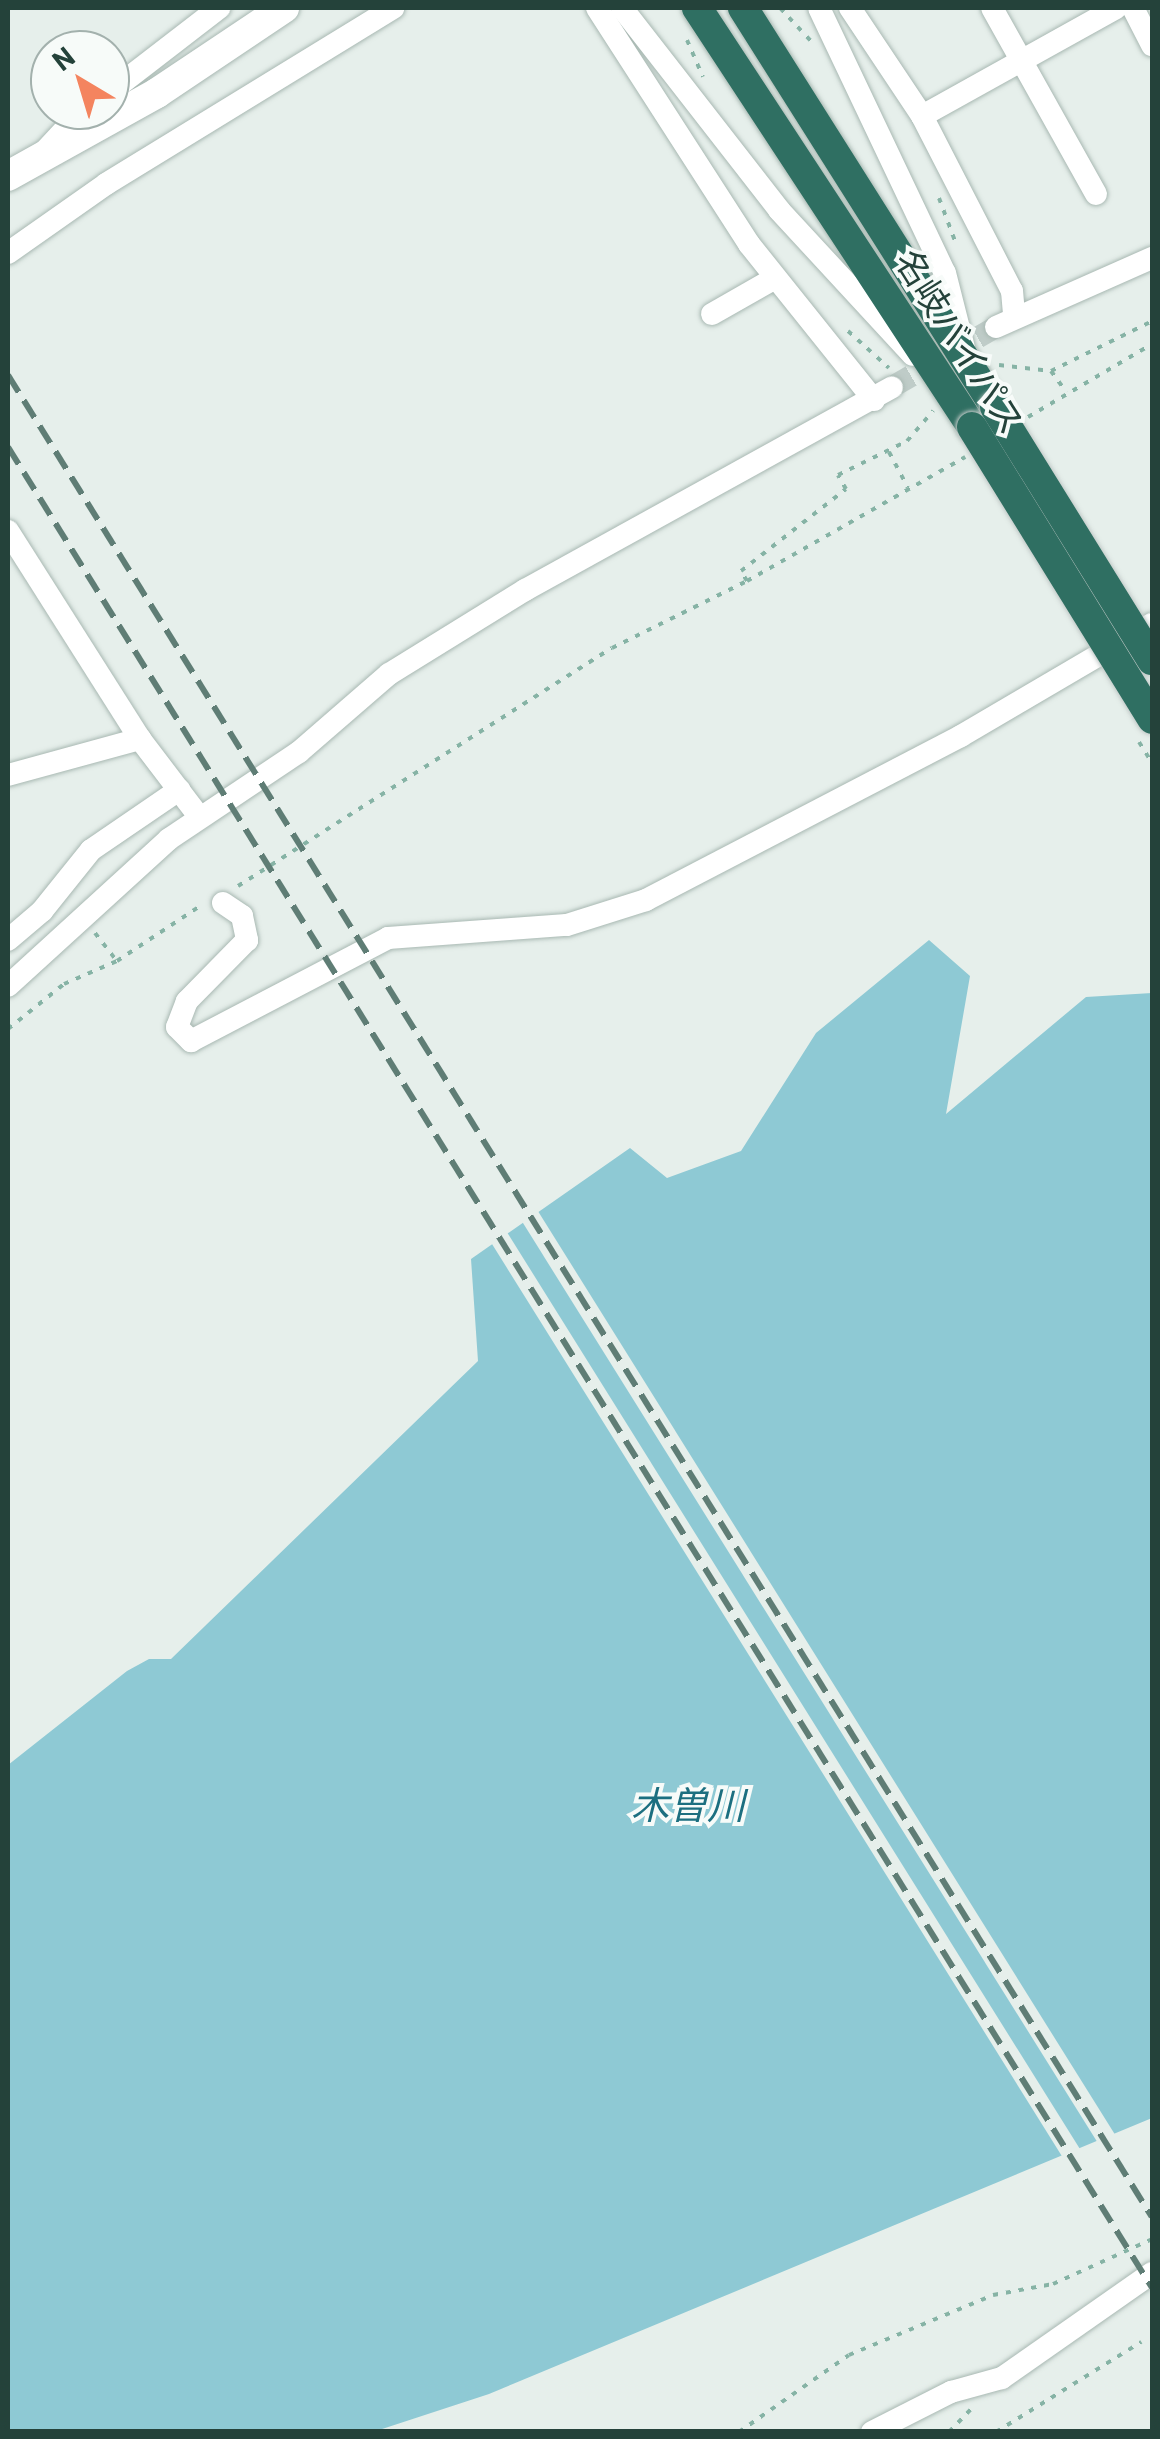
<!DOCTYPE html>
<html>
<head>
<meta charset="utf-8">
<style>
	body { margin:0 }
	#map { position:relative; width:1160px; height:2439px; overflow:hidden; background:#e6efeb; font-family:Barlow,"Noto Sans JP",sans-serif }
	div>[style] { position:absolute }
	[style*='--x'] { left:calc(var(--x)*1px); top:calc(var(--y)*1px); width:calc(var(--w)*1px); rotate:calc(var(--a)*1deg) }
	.water>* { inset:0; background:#8ec9d4 }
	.pier>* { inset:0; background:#e6efeb; transform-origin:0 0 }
	.street-tunnel>* { height:22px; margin-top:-11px; transform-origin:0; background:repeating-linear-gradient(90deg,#bfccc8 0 22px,transparent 0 33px) }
	.path>* { height:4px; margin-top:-2px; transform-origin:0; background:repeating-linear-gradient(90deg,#86b3a5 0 5px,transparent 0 13px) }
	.roads { filter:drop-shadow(0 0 2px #a8b8b2) drop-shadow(0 0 2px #a8b8b2) }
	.street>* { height:22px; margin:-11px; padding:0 11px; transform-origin:11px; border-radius:11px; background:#fff }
	.secondary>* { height:30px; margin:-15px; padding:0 15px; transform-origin:15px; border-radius:15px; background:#fff }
	.highway>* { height:30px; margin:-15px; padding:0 15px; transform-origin:15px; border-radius:15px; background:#2f6f62 }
	.rail>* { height:6px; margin-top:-3px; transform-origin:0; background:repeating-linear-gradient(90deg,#5f7d75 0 20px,transparent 0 30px) }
	.path-bridge>* { height:4px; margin-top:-2px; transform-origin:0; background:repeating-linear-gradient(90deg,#86b3a5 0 5px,transparent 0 13px) }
	.bridges { filter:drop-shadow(0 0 2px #c2cac8) drop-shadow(0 0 2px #c2cac8) }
	.highway-bridge>* { height:30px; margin:-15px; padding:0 15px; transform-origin:15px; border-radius:15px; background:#2f6f62 }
	span { translate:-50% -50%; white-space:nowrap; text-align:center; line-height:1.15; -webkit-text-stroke:8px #f7fbf9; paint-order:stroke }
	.street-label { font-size:35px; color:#24423a }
	.water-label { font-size:38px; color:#1c6f80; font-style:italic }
	.frame { position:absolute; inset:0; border:10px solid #24423a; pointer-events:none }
	.north { position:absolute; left:30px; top:30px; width:100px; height:100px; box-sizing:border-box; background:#f7fbf9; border:2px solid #a3b1ad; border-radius:50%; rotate:322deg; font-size:28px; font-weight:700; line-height:40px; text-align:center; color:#24423a }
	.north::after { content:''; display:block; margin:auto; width:35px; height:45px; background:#f4845f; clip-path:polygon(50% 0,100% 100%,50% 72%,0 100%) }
</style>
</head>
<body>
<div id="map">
	<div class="water">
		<div style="clip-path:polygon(929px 940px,970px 976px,946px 1114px,1086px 997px,1152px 993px,1152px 2118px,489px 2394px,376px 2431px,8px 2432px,8px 1765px,127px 1671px,149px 1659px,171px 1659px,478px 1361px,471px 1259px,630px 1148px,667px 1178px,741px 1151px,816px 1033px)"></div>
	</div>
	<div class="pier">
		<div style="left:536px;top:1208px;width:1096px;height:19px;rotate:58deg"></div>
		<div style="left:505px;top:1229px;width:1087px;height:19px;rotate:58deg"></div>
	</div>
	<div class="street-tunnel">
		<div style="--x:892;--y:387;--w:120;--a:-30"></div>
	</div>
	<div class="path">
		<div style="--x:780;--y:8;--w:45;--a:46.8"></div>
		<div style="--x:687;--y:40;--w:40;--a:66.6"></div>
		<div style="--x:939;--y:198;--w:46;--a:69.6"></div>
		<div style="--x:848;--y:331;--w:55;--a:42.1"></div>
		<div style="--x:999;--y:365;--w:52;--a:6.6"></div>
		<div style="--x:1051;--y:371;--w:113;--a:-26.3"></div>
		<div style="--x:1051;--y:371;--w:26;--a:54"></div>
		<div style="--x:1028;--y:417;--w:144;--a:-30.5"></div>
		<div style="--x:889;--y:452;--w:40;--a:62"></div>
		<div style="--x:747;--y:581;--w:12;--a:-121"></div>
		<div style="--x:741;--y:571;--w:133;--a:-38"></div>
		<div style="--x:846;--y:489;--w:16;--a:-120"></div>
		<div style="--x:838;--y:475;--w:77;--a:-26.2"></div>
		<div style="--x:907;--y:441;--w:40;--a:-49"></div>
		<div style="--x:238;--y:886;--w:443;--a:-32.5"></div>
		<div style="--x:612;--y:648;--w:151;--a:-26.4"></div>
		<div style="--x:747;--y:581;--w:251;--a:-29.6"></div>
		<div style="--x:95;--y:933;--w:36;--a:52"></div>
		<div style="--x:8;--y:1029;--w:72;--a:-38.8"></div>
		<div style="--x:64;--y:984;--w:58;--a:-23.5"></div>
		<div style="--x:117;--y:961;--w:103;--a:-33.5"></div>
		<div style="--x:739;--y:2432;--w:134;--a:-35"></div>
		<div style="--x:849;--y:2355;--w:156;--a:-22.6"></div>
		<div style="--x:993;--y:2295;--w:61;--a:-10.4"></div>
		<div style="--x:1053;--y:2284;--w:109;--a:-24.4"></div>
		<div style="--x:949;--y:2432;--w:32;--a:-46"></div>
		<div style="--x:996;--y:2432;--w:171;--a:-31.8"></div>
	</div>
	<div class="roads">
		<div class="street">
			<div style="--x:597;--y:8;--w:281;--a:57.2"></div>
			<div style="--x:749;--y:244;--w:200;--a:51.3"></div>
			<div style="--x:622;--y:8;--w:256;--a:52.1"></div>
			<div style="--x:779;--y:210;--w:197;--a:47.3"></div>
			<div style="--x:819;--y:8;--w:293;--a:64.6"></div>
			<div style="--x:945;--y:273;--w:77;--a:75.8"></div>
			<div style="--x:850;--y:8;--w:130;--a:56.3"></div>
			<div style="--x:922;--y:116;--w:197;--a:62.8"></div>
			<div style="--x:1012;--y:291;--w:25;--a:85"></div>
			<div style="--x:992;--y:8;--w:213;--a:60.8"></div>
			<div style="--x:1133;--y:8;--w:42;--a:62.8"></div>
			<div style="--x:110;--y:92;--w:138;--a:-37.6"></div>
			<div style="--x:922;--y:116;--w:222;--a:-29.1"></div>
			<div style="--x:44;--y:152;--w:57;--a:-47.1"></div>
			<div style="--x:8;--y:253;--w:120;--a:-35.1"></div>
			<div style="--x:106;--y:184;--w:337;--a:-31.5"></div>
			<div style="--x:712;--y:314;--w:73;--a:-29.7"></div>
			<div style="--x:996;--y:327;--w:171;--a:-23.9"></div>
			<div style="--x:8;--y:531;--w:246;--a:57.6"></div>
			<div style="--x:140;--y:739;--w:96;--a:52.7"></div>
			<div style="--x:8;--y:775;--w:137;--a:-15.3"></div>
			<div style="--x:223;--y:903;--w:23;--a:34"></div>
			<div style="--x:242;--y:916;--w:25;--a:78"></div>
			<div style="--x:247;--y:940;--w:86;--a:134.5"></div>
			<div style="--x:187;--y:1001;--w:28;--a:111"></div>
			<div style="--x:177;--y:1027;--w:20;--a:45"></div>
			<div style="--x:191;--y:1041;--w:222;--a:-27.6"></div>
			<div style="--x:388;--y:938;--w:179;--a:-4.2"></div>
			<div style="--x:567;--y:925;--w:83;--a:-17.6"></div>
			<div style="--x:646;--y:900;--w:355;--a:-27.5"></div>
			<div style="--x:961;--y:736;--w:221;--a:-30.4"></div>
			<div style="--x:8;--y:940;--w:45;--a:-40.5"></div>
			<div style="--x:42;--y:911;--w:78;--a:-51.2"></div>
			<div style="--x:91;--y:850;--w:107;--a:-34.3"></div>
			<div style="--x:8;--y:986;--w:218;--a:-42.4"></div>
			<div style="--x:169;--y:839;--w:156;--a:-33.8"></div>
			<div style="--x:299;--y:752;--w:119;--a:-40.9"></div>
			<div style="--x:389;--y:674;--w:160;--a:-31.7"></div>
			<div style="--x:525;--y:590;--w:419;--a:-28.9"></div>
			<div style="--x:872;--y:2432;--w:89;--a:-26.9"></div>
			<div style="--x:951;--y:2392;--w:53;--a:-15.4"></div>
			<div style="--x:1002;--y:2378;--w:183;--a:-35"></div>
		</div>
		<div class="secondary">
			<div style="--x:8;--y:176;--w:171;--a:-29.1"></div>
			<div style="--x:157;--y:93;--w:153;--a:-33.8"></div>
		</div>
		<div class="highway">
			<div style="--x:697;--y:8;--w:501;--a:56.72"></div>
			<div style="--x:743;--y:8;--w:472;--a:57.7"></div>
		</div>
	</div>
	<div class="rail">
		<div style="--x:8;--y:375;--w:2168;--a:58.16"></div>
		<div style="--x:8;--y:447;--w:2167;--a:58.14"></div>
	</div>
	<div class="path-bridge">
		<div style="--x:1139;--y:742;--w:25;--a:58"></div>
	</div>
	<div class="bridges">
		<div class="highway-bridge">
			<div style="--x:995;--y:407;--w:298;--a:58.2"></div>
			<div style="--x:972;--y:427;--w:343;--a:58.3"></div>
		</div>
	</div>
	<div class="street-label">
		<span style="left:961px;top:341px;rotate:58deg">名岐バイパス</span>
	</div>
	<div class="water-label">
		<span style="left:688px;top:1805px">木曽川</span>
	</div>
	<div class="frame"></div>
	<div class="north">N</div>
</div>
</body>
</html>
